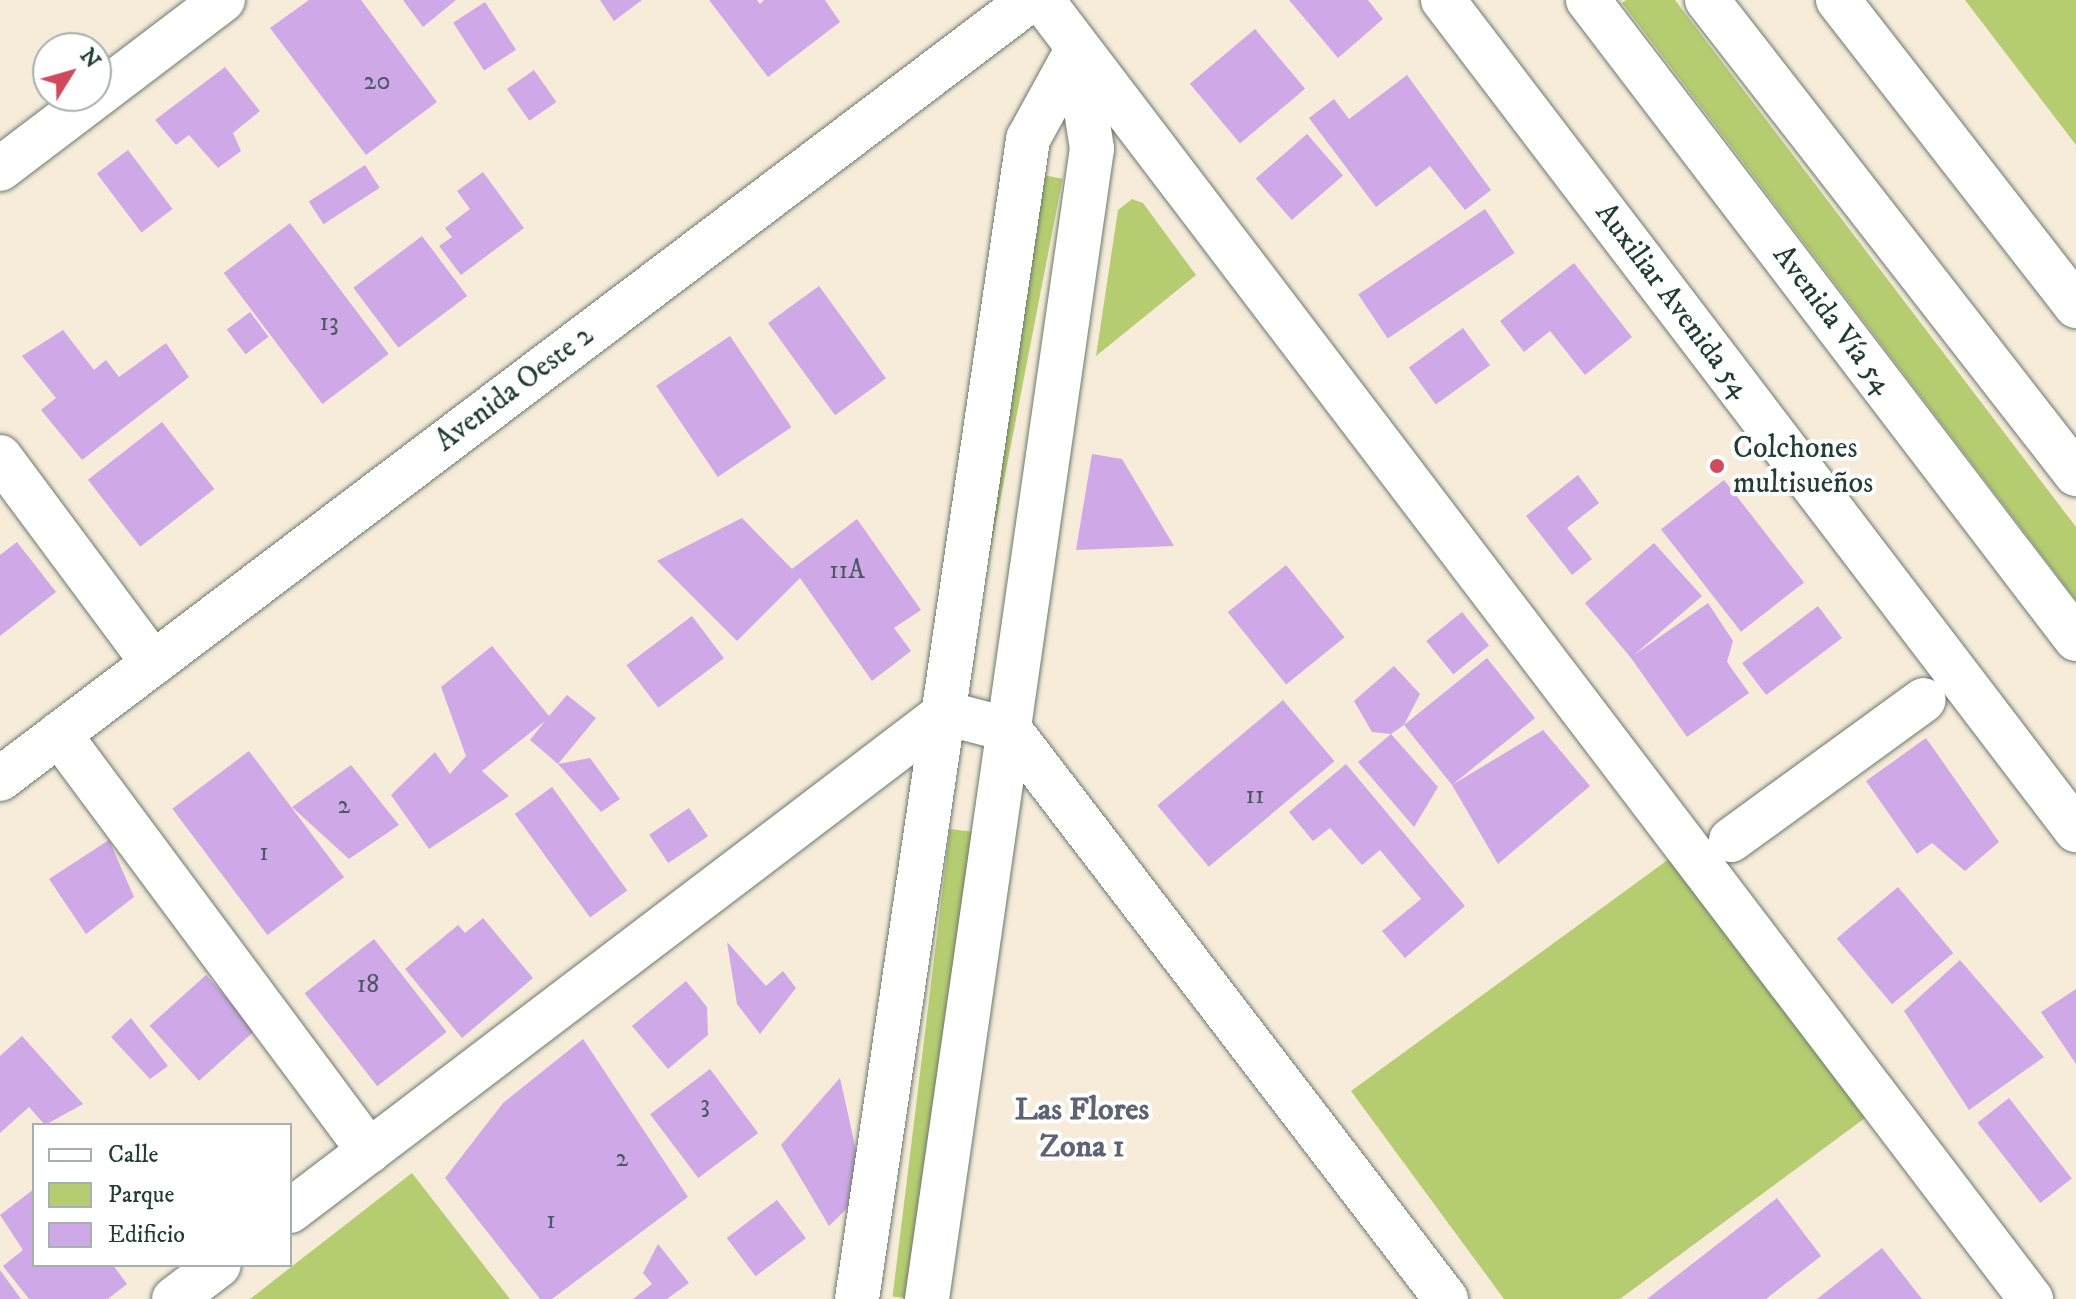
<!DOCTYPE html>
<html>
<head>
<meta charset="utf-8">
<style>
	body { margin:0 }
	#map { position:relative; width:2076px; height:1299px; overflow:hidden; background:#f6ecd9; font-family:"IM FELL DW Pica",serif }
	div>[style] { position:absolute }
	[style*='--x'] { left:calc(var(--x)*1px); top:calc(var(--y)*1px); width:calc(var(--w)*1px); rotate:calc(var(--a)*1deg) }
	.green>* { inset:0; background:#b6cc71; transform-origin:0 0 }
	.building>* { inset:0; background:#cfa9e7; transform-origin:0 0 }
	.roads { filter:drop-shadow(0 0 2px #6a7a6e) drop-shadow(0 0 2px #6a7a6e) }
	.pedestrian>* { height:44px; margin:-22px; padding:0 22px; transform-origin:22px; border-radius:22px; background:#fff }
	.minor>* { height:44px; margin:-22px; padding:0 22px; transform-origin:22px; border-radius:22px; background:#fff }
	.tertiary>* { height:44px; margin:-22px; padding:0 22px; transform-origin:22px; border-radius:22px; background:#fff }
	.secondary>* { height:44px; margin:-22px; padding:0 22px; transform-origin:22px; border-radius:22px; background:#fff }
	.dots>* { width:22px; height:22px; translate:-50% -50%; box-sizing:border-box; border:4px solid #fff; border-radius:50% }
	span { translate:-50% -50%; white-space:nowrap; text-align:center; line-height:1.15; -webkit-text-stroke:8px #fff; paint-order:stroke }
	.number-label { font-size:26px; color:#4b5861 }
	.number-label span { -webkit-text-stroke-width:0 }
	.street-label { font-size:30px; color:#1f3d34 }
	.poi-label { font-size:30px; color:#1f3d34 }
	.left { translate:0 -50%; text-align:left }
	.neighbourhood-label { font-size:32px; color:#5d6373; font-weight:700 }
	.legend { position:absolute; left:32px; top:1123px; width:260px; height:144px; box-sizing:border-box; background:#fff; border:2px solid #a5b1ae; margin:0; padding:10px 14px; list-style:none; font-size:24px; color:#1f3d34 }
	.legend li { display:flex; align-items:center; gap:16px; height:40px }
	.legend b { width:40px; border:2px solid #a5b1ae }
	.north { position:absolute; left:32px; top:32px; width:80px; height:80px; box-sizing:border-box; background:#fff; border:2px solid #a5b1ae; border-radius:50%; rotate:53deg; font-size:22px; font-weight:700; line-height:32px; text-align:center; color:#1f3d34 }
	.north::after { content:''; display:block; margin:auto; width:28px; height:36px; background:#d1495b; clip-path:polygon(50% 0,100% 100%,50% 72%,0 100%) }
</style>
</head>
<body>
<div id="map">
	<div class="green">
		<div style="clip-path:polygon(1626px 0,1675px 0,2076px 527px,2076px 600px,1622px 3px)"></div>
		<div style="clip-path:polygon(1965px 0,2076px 0,2076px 145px)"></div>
		<div style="left:1043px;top:175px;width:20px;height:467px;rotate:11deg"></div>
		<div style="clip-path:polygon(1132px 199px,1143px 203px,1196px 275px,1096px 356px,1118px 210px)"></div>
		<div style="left:950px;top:829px;width:24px;height:471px;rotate:7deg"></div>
		<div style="clip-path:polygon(1669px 859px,1865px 1118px,1620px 1299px,1504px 1299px,1351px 1091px)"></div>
		<div style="clip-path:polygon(412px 1173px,510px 1299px,250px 1299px)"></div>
	</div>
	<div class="building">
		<div style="clip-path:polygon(309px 0,361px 0,437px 102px,366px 155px,270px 28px)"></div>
		<div style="clip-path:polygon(403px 0,456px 0,423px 27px)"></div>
		<div style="clip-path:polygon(600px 0,642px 0,614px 21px)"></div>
		<div style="clip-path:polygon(709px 0,757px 0,760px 4px,764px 0,825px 0,840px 22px,768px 77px)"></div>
		<div style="clip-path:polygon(1289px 0,1368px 0,1383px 19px,1338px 58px)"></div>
		<div style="left:485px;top:2px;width:57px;height:38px;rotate:57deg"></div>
		<div style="left:1255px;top:29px;width:78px;height:85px;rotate:50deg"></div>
		<div style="clip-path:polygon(225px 67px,260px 111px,233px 133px,241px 151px,218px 168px,189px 135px,176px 145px,155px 120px)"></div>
		<div style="left:534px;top:70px;width:39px;height:33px;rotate:55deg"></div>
		<div style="clip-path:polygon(1407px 75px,1491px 190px,1465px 210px,1430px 166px,1376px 207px,1309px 118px,1334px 99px,1349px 119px)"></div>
		<div style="left:1307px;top:134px;width:55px;height:68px;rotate:49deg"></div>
		<div style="left:128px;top:150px;width:74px;height:39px;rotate:53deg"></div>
		<div style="left:365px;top:165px;width:27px;height:67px;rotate:57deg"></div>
		<div style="clip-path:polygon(483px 172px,524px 228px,461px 275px,439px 246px,452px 237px,445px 228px,470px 209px,457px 191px)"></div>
		<div style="left:1485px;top:209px;width:53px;height:153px;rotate:56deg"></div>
		<div style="left:290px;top:223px;width:164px;height:83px;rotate:53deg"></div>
		<div style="left:422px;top:236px;width:75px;height:86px;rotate:53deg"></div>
		<div style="clip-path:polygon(1574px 263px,1632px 337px,1585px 375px,1550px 331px,1524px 352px,1500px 321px)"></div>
		<div style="left:819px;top:286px;width:114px;height:63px;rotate:54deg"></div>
		<div style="left:250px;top:312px;width:31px;height:29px;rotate:53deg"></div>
		<div style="left:1463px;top:328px;width:46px;height:67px;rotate:54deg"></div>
		<div style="clip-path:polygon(63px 330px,94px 370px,106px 360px,119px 377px,166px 343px,189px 377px,82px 460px,41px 410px,56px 398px,22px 356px)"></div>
		<div style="left:730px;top:336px;width:110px;height:89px;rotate:56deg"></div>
		<div style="left:162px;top:422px;width:85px;height:94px;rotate:52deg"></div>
		<div style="clip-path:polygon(1092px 454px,1122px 459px,1174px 546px,1076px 550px)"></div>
		<div style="clip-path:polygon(1578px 475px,1599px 503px,1567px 528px,1592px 559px,1572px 575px,1526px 516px)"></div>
		<div style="left:1724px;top:480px;width:130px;height:80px;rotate:52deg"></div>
		<div style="clip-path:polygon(742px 518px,792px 569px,857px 519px,921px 610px,894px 628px,911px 651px,872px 681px,800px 578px,737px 641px,657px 561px)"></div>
		<div style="clip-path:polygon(17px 542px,56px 592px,0 636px,0 555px)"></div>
		<div style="clip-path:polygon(1654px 543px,1702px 596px,1634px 655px,1708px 603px,1733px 641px,1727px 662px,1749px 693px,1687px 737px,1631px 658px,1585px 603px)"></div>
		<div style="left:1286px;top:565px;width:93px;height:75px;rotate:51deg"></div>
		<div style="left:1818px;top:606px;width:40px;height:95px;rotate:53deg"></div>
		<div style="left:1462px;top:612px;width:43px;height:46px;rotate:51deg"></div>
		<div style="left:692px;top:616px;width:53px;height:82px;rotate:53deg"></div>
		<div style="clip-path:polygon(492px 646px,549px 716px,567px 695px,596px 718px,558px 764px,530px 740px,545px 721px,482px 771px,509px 796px,429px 849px,391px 795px,435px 752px,450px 774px,466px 756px,441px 687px)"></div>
		<div style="clip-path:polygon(1487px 658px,1535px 718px,1452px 785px,1543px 730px,1590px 786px,1498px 864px,1452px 785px,1404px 725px,1391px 734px,1372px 732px,1354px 701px,1394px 666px,1420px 694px,1404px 725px)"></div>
		<div style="left:1283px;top:700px;width:80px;height:164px;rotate:50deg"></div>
		<div style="clip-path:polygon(1391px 734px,1438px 787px,1414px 827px,1358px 762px)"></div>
		<div style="clip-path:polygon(1926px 738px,1999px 842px,1965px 871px,1932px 843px,1917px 854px,1866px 781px)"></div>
		<div style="left:249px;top:751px;width:158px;height:96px;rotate:53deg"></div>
		<div style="clip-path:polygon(590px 758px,620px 799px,601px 812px,558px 764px)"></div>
		<div style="clip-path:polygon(1346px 764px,1465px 906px,1405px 958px,1382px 931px,1421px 899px,1380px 850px,1362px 865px,1330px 828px,1313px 841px,1289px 812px)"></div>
		<div style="clip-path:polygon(351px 765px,399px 825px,349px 859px,292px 807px)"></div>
		<div style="left:552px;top:787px;width:128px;height:46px;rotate:54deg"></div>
		<div style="left:689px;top:808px;width:34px;height:48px;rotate:56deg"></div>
		<div style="clip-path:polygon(109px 840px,134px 897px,86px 934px,49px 879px)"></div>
		<div style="left:1898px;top:887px;width:86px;height:80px;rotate:50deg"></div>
		<div style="clip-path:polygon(483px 918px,533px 978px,462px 1038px,405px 969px,458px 925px,465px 933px)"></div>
		<div style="left:374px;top:939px;width:118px;height:88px;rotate:52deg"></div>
		<div style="clip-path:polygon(727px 942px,766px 986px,783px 971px,796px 988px,760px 1034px,737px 1004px)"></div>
		<div style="clip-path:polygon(1960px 960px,2044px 1057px,1969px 1110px,1904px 1011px)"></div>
		<div style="left:206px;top:975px;width:74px;height:76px;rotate:48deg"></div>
		<div style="clip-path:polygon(686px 981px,707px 1007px,708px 1035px,668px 1069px,632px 1026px)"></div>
		<div style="clip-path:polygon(2076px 989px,2076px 1064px,2041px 1012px)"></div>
		<div style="clip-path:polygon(131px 1018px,168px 1066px,150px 1079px,111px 1037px)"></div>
		<div style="clip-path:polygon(22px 1036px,83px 1104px,45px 1125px,29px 1107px,0 1133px,0 1056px)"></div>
		<div style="clip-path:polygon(583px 1039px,688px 1197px,552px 1299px,540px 1299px,445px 1178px,503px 1103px)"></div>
		<div style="left:710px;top:1069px;width:80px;height:75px;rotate:53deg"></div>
		<div style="clip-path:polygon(840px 1078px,865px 1191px,829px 1226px,781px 1145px)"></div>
		<div style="left:2009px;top:1098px;width:102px;height:40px;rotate:52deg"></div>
		<div style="clip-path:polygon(34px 1189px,34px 1265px,113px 1265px,127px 1284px,108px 1299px,29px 1299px,3px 1266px,23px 1250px,0 1215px)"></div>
		<div style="clip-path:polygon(1777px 1198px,1821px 1256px,1766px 1299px,1647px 1299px)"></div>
		<div style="left:777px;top:1200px;width:48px;height:63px;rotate:53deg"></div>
		<div style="clip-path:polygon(658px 1244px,689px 1283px,667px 1299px,633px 1299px,652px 1284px,643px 1273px)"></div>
		<div style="clip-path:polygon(1882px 1248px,1922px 1299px,1817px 1299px)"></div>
		<div style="clip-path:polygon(0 1270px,21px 1299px,0 1299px)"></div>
	</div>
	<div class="roads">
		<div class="pedestrian">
			<div style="--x:59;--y:734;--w:520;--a:53.37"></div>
			<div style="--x:1731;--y:840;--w:238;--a:-36"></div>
		</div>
		<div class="minor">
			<div style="--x:1042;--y:0;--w:1633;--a:52.72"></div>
			<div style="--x:1443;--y:0;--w:1044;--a:52.67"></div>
			<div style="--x:1838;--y:0;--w:388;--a:52.1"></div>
			<div style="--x:0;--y:169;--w:280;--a:-37.2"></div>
			<div style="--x:0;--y:457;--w:257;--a:53.4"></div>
			<div style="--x:290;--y:1211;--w:823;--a:-37.25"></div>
			<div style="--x:945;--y:713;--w:67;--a:14.7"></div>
			<div style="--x:1010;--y:730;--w:717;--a:52.54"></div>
			<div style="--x:174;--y:1299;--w:56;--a:-37.1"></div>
			<div style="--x:857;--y:1299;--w:1173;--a:-81.61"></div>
			<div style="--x:1028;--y:139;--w:102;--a:-61.2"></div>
			<div style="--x:927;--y:1299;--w:1162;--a:-81.84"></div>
			<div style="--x:1092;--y:149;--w:98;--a:-98.8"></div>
		</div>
		<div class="tertiary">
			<div style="--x:0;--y:779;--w:1291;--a:-37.1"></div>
		</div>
		<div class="secondary">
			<div style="--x:1588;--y:0;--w:804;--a:52.63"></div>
			<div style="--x:1707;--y:0;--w:601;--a:52.1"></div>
		</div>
	</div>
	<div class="dots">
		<div style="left:1717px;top:466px;background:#d1495b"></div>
	</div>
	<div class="number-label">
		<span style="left:377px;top:82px">20</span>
		<span style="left:329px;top:323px">13</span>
		<span style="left:847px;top:571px">11A</span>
		<span style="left:1255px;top:796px">11</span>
		<span style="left:344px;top:806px">2</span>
		<span style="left:264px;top:853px">1</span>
		<span style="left:368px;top:985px">18</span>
		<span style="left:705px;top:1105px">3</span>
		<span style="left:622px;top:1159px">2</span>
		<span style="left:551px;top:1221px">1</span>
	</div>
	<div class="street-label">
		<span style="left:1672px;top:301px;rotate:53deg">Auxiliar Avenida 54</span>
		<span style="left:1832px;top:320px;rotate:53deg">Avenida Vía 54</span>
		<span style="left:515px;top:389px;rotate:-37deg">Avenida Oeste 2</span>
	</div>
	<div class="poi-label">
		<span class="left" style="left:1733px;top:466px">Colchones<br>multisueños</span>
	</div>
	<div class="neighbourhood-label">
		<span style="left:1082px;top:1129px">Las Flores<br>Zona 1</span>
	</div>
	<ul class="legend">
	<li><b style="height:10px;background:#fff"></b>Calle</li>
	<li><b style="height:22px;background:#b6cc71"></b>Parque</li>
	<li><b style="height:22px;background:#cfa9e7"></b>Edificio</li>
	</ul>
	<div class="north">N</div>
</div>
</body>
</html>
